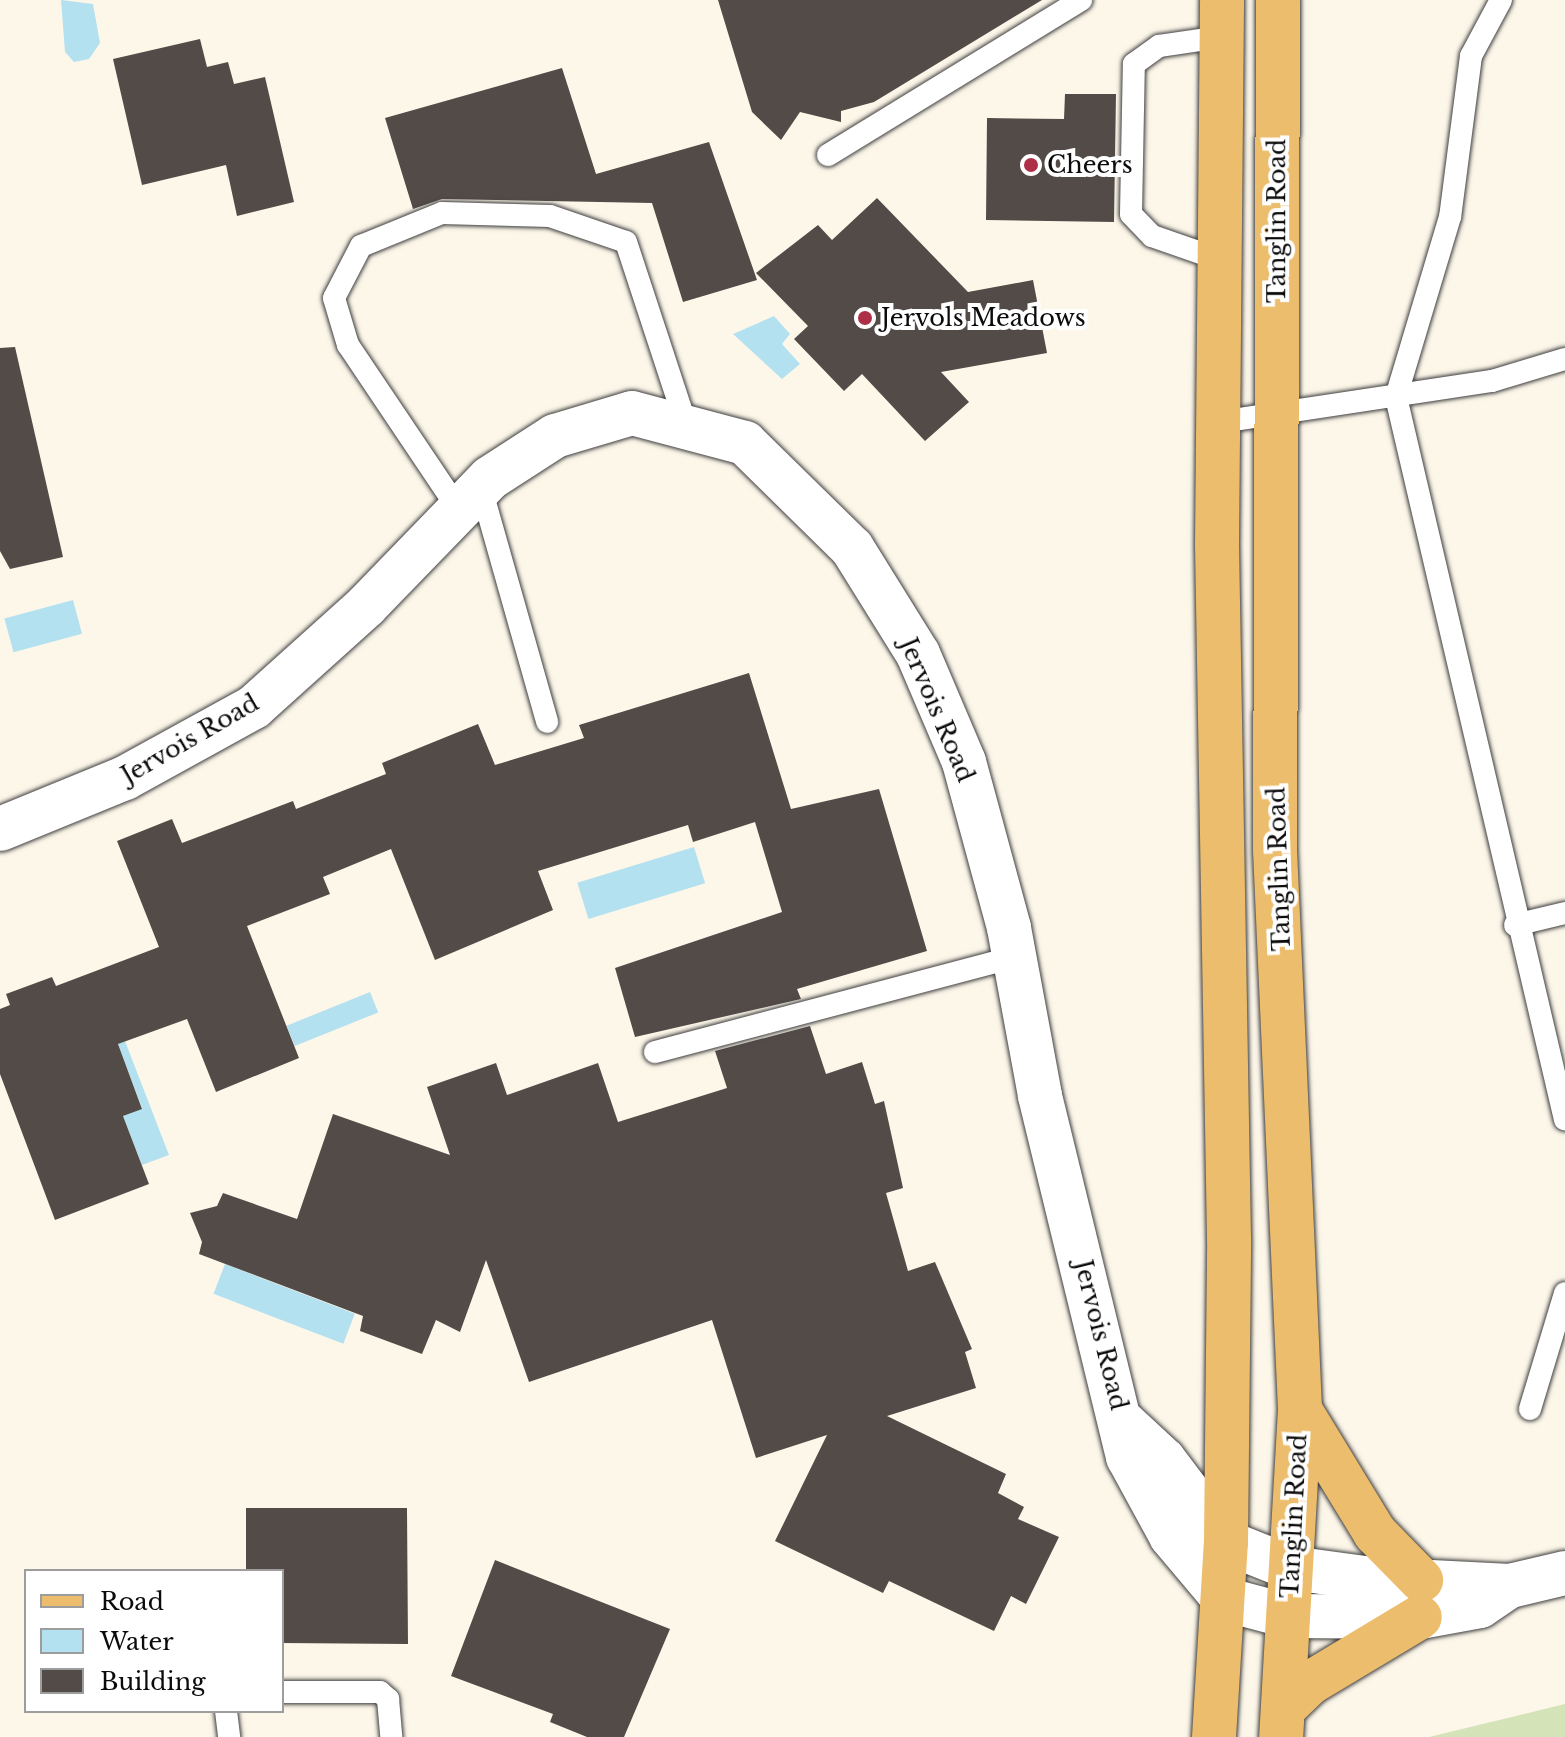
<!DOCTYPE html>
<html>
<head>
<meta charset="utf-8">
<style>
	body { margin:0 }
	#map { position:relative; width:1565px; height:1737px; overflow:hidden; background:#fdf7ea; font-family:"Libre Baskerville",serif }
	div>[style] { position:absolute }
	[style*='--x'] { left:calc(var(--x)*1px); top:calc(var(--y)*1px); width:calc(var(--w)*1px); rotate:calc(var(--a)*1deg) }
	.green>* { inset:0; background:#d4e4b8 }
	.water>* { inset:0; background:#b4e1f0; transform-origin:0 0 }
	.building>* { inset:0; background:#524b48 }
	.roads { filter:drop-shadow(0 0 2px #3e3e3e) drop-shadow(0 0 2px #3e3e3e) }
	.service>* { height:22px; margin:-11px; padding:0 11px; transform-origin:11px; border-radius:11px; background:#fff }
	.minor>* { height:44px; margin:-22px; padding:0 22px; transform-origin:22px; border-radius:22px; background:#fff }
	.tertiary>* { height:44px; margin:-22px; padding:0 22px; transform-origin:22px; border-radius:22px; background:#fff }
	.primary>* { height:44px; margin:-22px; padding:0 22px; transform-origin:22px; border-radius:22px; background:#ecbd6c }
	.dots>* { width:22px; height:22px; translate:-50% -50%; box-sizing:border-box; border:4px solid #fff; border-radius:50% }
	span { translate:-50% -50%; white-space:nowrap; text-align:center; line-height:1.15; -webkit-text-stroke:8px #fff; paint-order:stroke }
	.poi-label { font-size:24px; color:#0b0b0b }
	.left { translate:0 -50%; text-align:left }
	.street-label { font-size:24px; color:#0b0b0b }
	.legend { position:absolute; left:24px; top:1569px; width:260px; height:144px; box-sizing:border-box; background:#fff; border:2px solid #9d9d9d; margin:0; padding:10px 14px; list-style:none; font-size:24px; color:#0b0b0b }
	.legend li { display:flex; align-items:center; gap:16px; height:40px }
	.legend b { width:40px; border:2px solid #9d9d9d }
</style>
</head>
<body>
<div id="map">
	<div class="green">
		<div style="clip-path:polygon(1565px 1704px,1565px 1737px,1429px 1737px)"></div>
	</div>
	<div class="water">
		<div style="clip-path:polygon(61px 0,93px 4px,100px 43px,89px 59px,74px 62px,65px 52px)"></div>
		<div style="clip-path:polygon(774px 316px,790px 334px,782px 344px,800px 364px,782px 379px,733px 334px)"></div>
		<div style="left:73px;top:600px;width:35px;height:71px;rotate:75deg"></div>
		<div style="left:694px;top:847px;width:38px;height:122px;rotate:73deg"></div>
		<div style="left:370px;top:992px;width:22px;height:90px;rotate:68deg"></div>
		<div style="clip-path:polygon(125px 1041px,169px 1155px,142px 1165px,123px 1116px,142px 1108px,118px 1044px)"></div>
		<div style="left:225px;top:1264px;width:139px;height:32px;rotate:21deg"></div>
	</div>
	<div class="building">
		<div style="clip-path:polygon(718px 0,1042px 0,874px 102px,841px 111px,841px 122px,800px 112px,781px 140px,752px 112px)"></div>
		<div style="clip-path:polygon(200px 39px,207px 67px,228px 62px,234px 84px,265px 77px,294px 202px,237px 216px,226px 165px,142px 185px,113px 59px)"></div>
		<div style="clip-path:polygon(562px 68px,596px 174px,709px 142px,757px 280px,683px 302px,652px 203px,442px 199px,413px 209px,385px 118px)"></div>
		<div style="clip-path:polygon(1065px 94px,1116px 94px,1114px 222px,986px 220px,987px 118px,1064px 119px)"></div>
		<div style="clip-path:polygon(877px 198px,968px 292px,1033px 280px,1047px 353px,941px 372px,969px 402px,925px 441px,862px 374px,844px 391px,794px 339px,808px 326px,756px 273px,818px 225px,832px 240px)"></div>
		<div style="clip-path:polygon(15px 347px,63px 557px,10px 569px,0 551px,0 348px)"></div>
		<div style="clip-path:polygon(749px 673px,791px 809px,879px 789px,927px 951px,797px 989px,801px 999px,635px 1037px,615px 968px,782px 912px,755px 822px,693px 842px,688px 825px,538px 871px,553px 910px,435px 960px,391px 849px,323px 877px,330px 894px,247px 926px,299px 1058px,216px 1092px,187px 1019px,118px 1044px,142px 1109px,123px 1116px,149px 1184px,55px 1220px,0 1074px,0 1009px,10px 1005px,6px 994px,52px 977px,56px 986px,159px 947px,117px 841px,172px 819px,182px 843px,293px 801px,296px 809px,386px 774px,382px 763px,478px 724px,495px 765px,584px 738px,579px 725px)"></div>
		<div style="clip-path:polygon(810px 1026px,826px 1074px,862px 1062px,875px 1104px,884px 1101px,903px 1188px,886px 1193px,908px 1271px,935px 1262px,972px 1349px,965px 1352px,976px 1388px,887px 1416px,1006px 1474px,998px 1493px,1024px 1507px,1018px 1519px,1059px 1537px,1026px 1604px,1011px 1596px,994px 1631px,889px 1581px,883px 1593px,775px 1541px,827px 1435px,756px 1458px,712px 1320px,529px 1382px,486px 1260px,460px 1332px,436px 1320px,422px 1354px,360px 1331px,363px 1316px,199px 1254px,202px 1242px,190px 1213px,217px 1206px,223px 1193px,297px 1219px,333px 1114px,450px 1155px,427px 1087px,496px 1063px,507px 1095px,598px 1063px,618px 1122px,727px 1088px,715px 1051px)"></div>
		<div style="clip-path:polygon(246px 1508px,407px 1508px,408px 1644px,282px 1643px,282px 1571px,246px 1571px)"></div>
		<div style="clip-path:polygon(495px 1560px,670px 1629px,624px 1737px,587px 1737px,550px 1722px,553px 1714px,451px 1676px)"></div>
	</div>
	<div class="roads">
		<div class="service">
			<div style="--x:1501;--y:0;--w:64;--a:118.2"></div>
			<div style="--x:1471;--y:56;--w:162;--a:97.4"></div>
			<div style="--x:1450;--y:217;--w:188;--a:106.7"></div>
			<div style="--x:1396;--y:397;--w:742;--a:76.84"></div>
			<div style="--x:828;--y:155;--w:297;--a:-31.5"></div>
			<div style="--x:1221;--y:260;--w:73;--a:-160.8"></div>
			<div style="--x:1152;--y:236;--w:30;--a:-134"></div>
			<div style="--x:1131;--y:214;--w:150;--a:-88.9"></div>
			<div style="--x:1134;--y:64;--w:31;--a:-36"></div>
			<div style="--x:1159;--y:46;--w:63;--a:-8.3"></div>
			<div style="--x:1220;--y:422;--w:275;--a:-8.6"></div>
			<div style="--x:1492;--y:381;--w:76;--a:-16.8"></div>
			<div style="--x:481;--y:488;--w:243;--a:74.2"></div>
			<div style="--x:459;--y:510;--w:199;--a:-123.9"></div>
			<div style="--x:348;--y:345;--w:49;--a:-106.6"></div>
			<div style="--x:334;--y:298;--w:59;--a:-62.6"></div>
			<div style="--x:361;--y:246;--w:87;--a:-22.2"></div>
			<div style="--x:442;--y:213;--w:108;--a:1.6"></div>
			<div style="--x:550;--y:216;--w:80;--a:18.9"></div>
			<div style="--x:626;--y:242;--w:196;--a:71.8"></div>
			<div style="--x:1515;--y:925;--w:51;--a:-13.5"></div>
			<div style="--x:655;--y:1052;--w:372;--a:-14.8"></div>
			<div style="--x:1530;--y:1409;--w:121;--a:-73.2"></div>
			<div style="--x:282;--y:1692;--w:98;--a:0"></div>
			<div style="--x:380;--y:1692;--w:11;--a:41"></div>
			<div style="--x:388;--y:1699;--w:38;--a:85"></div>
			<div style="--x:226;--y:1711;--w:26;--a:83"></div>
		</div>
		<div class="minor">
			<div style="--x:0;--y:829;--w:135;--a:-22.2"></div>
			<div style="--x:125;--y:778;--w:147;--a:-28.8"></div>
			<div style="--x:254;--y:707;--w:151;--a:-42"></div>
			<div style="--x:366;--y:606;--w:178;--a:-45.9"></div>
			<div style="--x:490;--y:478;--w:77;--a:-32.9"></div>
			<div style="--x:555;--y:436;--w:80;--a:-16.6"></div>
			<div style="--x:632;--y:413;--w:117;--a:14.9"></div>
			<div style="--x:745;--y:443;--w:150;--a:44.5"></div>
			<div style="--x:852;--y:548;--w:125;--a:58.1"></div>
			<div style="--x:918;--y:654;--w:117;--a:66.9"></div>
			<div style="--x:964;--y:762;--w:172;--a:74.8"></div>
			<div style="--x:1009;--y:928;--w:171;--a:79.5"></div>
			<div style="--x:1040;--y:1096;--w:372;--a:76.3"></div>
			<div style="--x:1128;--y:1457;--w:90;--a:61.4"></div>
			<div style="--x:1171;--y:1536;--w:82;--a:49.9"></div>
			<div style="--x:1124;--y:1423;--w:54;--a:42.8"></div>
			<div style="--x:1164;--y:1460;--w:103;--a:52.9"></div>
		</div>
		<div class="tertiary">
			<div style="--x:1226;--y:1542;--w:70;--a:21.8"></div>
			<div style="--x:1291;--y:1568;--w:82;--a:7.7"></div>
			<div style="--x:1372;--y:1579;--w:138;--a:2.9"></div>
			<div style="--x:1510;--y:1586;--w:57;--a:-13.3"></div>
			<div style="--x:1224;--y:1599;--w:66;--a:14.9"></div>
			<div style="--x:1288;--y:1616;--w:132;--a:0.4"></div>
			<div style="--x:1420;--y:1617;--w:61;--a:-10.4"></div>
			<div style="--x:1480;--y:1606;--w:36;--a:-34"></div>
		</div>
		<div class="primary">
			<div style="--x:1278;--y:0;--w:850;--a:90.2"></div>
			<div style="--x:1275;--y:850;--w:561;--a:87.44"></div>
			<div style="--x:1300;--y:1410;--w:328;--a:93.3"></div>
			<div style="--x:1300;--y:1410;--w:144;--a:58.6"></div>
			<div style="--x:1375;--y:1533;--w:66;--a:45.6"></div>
			<div style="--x:1286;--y:1706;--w:33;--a:-44"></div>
			<div style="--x:1310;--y:1683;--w:128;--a:-31"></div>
			<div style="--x:1214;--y:1737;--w:195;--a:-86.5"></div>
			<div style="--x:1226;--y:1542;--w:303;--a:-89.4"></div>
			<div style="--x:1229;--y:1239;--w:694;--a:-90.99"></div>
			<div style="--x:1217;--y:545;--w:545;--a:-89.47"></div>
		</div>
	</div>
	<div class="dots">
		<div style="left:1031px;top:165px;background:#ad3046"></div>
		<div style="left:865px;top:318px;background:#ad3046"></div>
	</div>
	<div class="poi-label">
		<span class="left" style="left:1047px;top:165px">Cheers</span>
		<span class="left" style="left:881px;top:318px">Jervols Meadows</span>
	</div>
	<div class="street-label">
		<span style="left:1277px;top:221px;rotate:-90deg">Tanglin Road</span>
		<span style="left:937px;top:710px;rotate:67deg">Jervois Road</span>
		<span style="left:190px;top:739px;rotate:-30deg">Jervois Road</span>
		<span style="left:1279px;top:869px;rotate:-92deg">Tanglin Road</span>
		<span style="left:1101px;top:1335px;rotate:76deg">Jervois Road</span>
		<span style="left:1294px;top:1516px;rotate:-87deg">Tanglin Road</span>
	</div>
	<ul class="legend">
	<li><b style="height:10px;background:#ecbd6c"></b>Road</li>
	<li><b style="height:22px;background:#b4e1f0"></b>Water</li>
	<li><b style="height:22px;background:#524b48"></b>Building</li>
	</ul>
</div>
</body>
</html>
